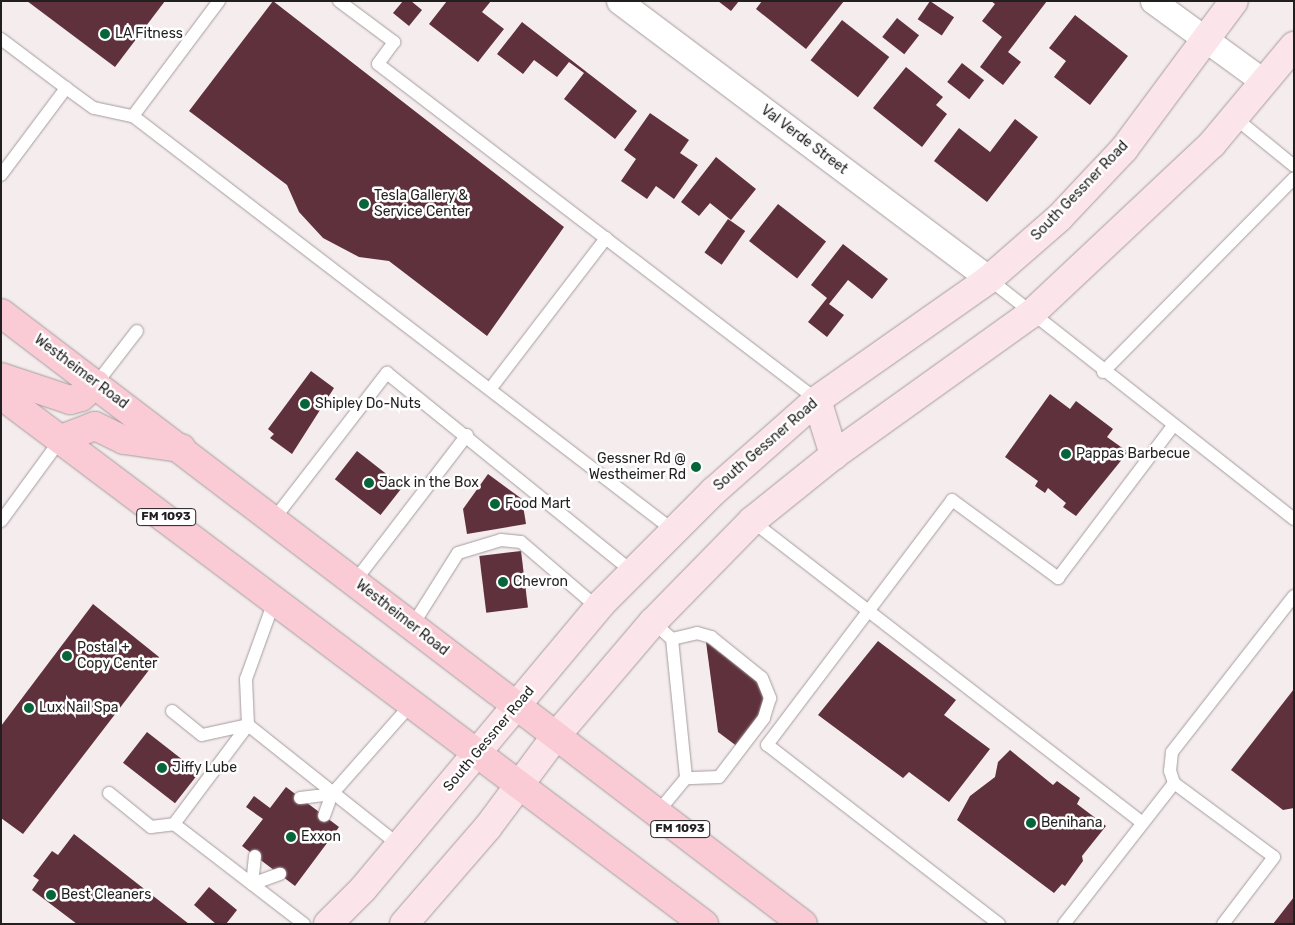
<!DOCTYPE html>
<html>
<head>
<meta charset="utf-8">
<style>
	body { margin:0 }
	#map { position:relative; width:1295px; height:925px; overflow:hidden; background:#f5ecee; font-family:Rubik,sans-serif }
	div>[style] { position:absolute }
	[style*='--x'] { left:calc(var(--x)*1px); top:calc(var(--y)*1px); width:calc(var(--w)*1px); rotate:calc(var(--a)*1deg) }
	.building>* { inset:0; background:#5f313c; transform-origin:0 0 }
	.roads { filter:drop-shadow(0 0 1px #a49c9d) drop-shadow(0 0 1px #a49c9d) }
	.lane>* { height:12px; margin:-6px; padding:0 6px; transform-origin:6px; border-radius:6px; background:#fff }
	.street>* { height:25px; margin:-12.5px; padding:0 12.5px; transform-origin:12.5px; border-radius:12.5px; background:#fff }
	.secondary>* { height:28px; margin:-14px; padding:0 14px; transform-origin:14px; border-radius:14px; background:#fce5ea }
	.primary>* { height:28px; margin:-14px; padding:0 14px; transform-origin:14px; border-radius:14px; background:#facbd5 }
	.dots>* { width:14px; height:14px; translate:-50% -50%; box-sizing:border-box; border:2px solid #fff; border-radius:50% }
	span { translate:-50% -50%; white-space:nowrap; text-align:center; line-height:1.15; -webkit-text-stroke:5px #fff; paint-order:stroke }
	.shield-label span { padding:1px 4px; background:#fff; border:1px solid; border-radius:4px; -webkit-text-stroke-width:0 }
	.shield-label { font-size:12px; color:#221f20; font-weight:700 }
	.poi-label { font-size:14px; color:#221f20 }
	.left { translate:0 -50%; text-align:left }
	.right { translate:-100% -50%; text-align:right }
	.street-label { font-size:14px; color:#221f20 }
	.frame { position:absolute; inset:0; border:2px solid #221f20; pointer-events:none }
</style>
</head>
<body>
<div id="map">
	<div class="building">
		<div style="clip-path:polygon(27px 1px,165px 1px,115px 67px)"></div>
		<div style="clip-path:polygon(273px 1px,564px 227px,487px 336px,389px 261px,359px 257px,323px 238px,299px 212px,287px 185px,189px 111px)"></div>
		<div style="clip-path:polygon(403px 1px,411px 1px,422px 10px,409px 26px,393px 13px)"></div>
		<div style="clip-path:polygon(447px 1px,491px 1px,482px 12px,504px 29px,478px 62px,429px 24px)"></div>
		<div style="clip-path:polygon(718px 1px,739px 1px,731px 11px)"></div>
		<div style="clip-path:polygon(762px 1px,844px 1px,806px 49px,756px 9px)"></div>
		<div style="left:930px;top:1px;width:29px;height:22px;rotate:34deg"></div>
		<div style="clip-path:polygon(991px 1px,1047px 1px,1008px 52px,1021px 62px,1003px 85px,980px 67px,1002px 37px,982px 21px,995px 4px)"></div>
		<div style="clip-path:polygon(1075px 15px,1128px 56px,1090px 105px,1054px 77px,1066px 61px,1049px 48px)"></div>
		<div style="left:897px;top:18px;width:28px;height:24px;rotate:38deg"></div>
		<div style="left:842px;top:20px;width:60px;height:51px;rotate:38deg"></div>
		<div style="clip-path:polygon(522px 22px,637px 111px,615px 139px,564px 99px,584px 73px,569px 62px,557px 77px,534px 60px,523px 74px,497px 54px)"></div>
		<div style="left:962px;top:63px;width:28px;height:24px;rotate:38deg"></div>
		<div style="clip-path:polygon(906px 67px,943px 97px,936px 105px,947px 114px,922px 147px,873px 108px)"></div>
		<div style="clip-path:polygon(650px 113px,689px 140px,680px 153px,698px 165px,674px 199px,656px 186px,647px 199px,621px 181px,636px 159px,624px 150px)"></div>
		<div style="clip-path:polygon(1015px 119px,1038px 137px,987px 202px,934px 161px,959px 128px,990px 152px)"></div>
		<div style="clip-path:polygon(716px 157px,756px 189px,731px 220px,710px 203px,699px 216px,681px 202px)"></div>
		<div style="left:778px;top:204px;width:61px;height:47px;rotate:38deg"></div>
		<div style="left:728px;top:219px;width:21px;height:41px;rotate:35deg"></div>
		<div style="clip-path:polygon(843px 244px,888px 279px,872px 299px,848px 280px,829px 304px,844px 315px,827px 337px,808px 322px,827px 298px,811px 285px)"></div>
		<div style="clip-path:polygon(311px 371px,334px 388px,292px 454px,270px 438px,274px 434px,268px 429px)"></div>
		<div style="clip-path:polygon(1050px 394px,1070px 409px,1076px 401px,1113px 429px,1107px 437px,1128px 452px,1076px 516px,1063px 507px,1066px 503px,1048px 488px,1045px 493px,1035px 486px,1038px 481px,1005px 457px)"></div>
		<div style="left:357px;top:451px;width:58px;height:36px;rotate:38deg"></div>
		<div style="clip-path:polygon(488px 474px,522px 499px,526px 524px,467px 534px,463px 509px)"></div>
		<div style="left:521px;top:551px;width:57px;height:42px;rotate:83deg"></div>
		<div style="clip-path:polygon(93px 604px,159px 657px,23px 834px,1px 818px,1px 726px)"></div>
		<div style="clip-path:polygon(878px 641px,956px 700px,944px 715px,990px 749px,949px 802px,909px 772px,903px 778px,818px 715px)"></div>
		<div style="clip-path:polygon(706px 642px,757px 681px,765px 695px,764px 709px,738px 747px,718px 732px)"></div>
		<div style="clip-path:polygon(1294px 689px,1294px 808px,1283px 810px,1231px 770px)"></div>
		<div style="left:147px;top:732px;width:66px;height:39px;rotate:38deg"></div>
		<div style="clip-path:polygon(1010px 750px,1053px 785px,1057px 781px,1080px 798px,1077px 804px,1106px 826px,1082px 856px,1083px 861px,1065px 886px,1062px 884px,1054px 893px,957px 820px,970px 796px,995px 777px,998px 762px)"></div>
		<div style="clip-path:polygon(286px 787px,339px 827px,295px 886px,242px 846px,263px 819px,246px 807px,254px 796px,270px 808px)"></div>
		<div style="clip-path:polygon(74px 834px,189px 924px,77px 924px,32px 890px,39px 880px,33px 876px,52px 851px,58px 855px)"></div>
		<div style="clip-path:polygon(209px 887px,237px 910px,226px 924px,216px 924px,194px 905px)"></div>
		<div style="clip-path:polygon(1294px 897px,1294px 924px,1273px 924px)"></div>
	</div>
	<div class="roads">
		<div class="lane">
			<div style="--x:339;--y:1;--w:69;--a:36.7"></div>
			<div style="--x:394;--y:42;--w:27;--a:126"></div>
			<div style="--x:378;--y:64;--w:553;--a:37.43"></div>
			<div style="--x:1;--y:39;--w:81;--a:37"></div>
			<div style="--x:133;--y:116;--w:682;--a:37.49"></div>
			<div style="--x:1234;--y:117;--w:77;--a:39.2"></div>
			<div style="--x:1;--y:175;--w:109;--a:-53.2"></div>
			<div style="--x:66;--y:88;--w:34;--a:36"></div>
			<div style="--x:94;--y:108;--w:40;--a:12"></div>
			<div style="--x:133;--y:116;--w:144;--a:-53.2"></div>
			<div style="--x:989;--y:279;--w:388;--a:38.2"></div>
			<div style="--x:1103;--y:372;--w:272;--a:-45.4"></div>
			<div style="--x:96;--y:384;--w:67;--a:-52.3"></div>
			<div style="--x:491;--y:388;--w:189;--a:-52.5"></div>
			<div style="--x:274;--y:519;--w:185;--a:-52.3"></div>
			<div style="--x:387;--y:373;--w:316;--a:39"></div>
			<div style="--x:1;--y:521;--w:102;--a:-53.8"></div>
			<div style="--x:752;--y:521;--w:493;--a:37.7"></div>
			<div style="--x:355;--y:581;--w:184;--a:-52.5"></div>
			<div style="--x:653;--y:622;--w:25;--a:42"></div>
			<div style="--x:672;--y:639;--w:140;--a:84.2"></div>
			<div style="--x:686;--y:778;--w:45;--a:129.6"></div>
			<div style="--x:412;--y:626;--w:86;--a:-57.8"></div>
			<div style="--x:458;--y:553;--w:45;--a:-16.8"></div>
			<div style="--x:501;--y:540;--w:20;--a:6"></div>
			<div style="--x:521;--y:542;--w:101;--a:40.6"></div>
			<div style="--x:672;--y:639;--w:26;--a:-13"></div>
			<div style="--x:697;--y:633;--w:15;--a:16"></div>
			<div style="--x:711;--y:637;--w:65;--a:38.8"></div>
			<div style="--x:762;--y:678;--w:22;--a:68"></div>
			<div style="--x:770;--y:698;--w:21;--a:107"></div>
			<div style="--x:764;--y:718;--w:74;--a:127.3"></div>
			<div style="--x:719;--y:777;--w:33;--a:178"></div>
			<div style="--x:172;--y:711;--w:38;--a:39"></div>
			<div style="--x:202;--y:735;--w:47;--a:-12.3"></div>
			<div style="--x:248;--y:725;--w:46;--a:-92.5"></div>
			<div style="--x:246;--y:679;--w:85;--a:-70.1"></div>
			<div style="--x:1174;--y:783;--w:124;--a:36.5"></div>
			<div style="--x:1274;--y:857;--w:84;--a:127.3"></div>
			<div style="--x:109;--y:793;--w:54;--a:39"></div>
			<div style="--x:151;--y:827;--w:23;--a:-7"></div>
			<div style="--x:332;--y:794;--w:123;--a:-48.6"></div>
			<div style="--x:300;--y:798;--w:32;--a:-7"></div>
			<div style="--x:332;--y:794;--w:23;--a:110"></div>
			<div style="--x:255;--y:856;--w:28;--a:96"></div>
			<div style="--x:252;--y:884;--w:30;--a:-20"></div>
			<div style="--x:304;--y:924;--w:164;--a:-142.4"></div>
			<div style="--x:174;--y:824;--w:124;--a:-53.2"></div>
			<div style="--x:248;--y:725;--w:194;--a:38.5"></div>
			<div style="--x:999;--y:924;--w:293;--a:-142.3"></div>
			<div style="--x:767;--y:745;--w:307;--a:-52.9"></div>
			<div style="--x:952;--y:500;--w:132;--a:36.3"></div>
			<div style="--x:1058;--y:578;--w:191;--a:-52.9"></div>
			<div style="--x:1064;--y:924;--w:179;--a:-52"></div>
			<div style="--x:1174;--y:783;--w:13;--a:-108"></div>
			<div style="--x:1170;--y:771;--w:19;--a:-84"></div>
			<div style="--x:1172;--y:752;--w:198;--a:-52"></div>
		</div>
		<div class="street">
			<div style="--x:619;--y:1;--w:463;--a:36.9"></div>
			<div style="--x:1153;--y:1;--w:137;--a:36.1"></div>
		</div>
		<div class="secondary">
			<div style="--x:817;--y:400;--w:58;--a:72.8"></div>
			<div style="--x:328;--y:924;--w:49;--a:-45"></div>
			<div style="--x:363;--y:889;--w:371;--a:-50.1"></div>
			<div style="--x:601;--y:604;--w:160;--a:-45"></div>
			<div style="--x:714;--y:491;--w:137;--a:-41.5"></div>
			<div style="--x:817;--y:400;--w:210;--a:-35.1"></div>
			<div style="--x:989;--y:279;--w:93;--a:-41.1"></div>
			<div style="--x:1059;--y:218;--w:95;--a:-46.7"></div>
			<div style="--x:1124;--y:149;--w:184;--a:-53.4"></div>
			<div style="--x:404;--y:924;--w:128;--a:-49.1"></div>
			<div style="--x:488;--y:827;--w:112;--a:-53.3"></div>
			<div style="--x:555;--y:737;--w:151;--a:-49.6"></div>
			<div style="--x:653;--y:622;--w:141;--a:-45.6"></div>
			<div style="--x:752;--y:521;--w:105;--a:-38.8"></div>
			<div style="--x:834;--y:455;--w:242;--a:-35.6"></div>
			<div style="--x:1031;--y:314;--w:248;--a:-43.2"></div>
			<div style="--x:1212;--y:144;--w:128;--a:-50.1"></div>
		</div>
		<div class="primary">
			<div style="--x:1;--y:313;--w:1008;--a:37.3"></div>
			<div style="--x:1;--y:377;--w:73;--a:18.4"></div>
			<div style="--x:70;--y:400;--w:11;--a:-15"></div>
			<div style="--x:81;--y:397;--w:20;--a:-41"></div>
			<div style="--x:1;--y:395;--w:880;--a:36.96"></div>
			<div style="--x:61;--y:439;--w:36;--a:-21"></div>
			<div style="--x:95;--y:426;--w:32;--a:26"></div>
			<div style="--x:124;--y:440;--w:58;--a:8"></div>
		</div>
	</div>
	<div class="dots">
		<div style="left:105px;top:34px;background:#06663a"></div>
		<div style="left:364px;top:204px;background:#06663a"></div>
		<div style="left:305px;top:404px;background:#06663a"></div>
		<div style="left:1066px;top:454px;background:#06663a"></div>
		<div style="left:696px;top:467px;background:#06663a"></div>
		<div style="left:369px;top:483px;background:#06663a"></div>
		<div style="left:495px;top:504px;background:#06663a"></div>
		<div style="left:503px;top:582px;background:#06663a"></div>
		<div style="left:67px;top:656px;background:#06663a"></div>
		<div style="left:29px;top:708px;background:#06663a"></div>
		<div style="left:162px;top:768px;background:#06663a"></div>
		<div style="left:1031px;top:823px;background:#06663a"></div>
		<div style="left:291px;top:837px;background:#06663a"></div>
		<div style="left:51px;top:895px;background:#06663a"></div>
	</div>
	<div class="shield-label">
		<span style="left:166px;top:517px">FM 1093</span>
		<span style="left:680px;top:829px">FM 1093</span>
	</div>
	<div class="poi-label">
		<span class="left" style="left:115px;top:34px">LA Fitness</span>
		<span class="left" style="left:374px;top:204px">Tesla Gallery &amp;<br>Service Center</span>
		<span class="left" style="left:315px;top:404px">Shipley Do-Nuts</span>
		<span class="left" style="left:1076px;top:454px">Pappas Barbecue</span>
		<span class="right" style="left:686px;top:467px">Gessner Rd @<br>Westheimer Rd</span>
		<span class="left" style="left:379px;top:483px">Jack in the Box</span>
		<span class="left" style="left:505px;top:504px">Food Mart</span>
		<span class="left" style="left:513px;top:582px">Chevron</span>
		<span class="left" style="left:77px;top:656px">Postal +<br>Copy Center</span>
		<span class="left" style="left:39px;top:708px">Lux Nail Spa</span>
		<span class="left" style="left:172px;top:768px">Jiffy Lube</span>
		<span class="left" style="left:1041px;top:823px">Benihana</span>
		<span class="left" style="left:301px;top:837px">Exxon</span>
		<span class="left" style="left:61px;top:895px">Best Cleaners</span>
	</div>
	<div class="street-label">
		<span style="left:804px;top:140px;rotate:37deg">Val Verde Street</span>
		<span style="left:1080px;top:191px;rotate:-46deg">South Gessner Road</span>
		<span style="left:81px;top:372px;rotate:37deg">Westheimer Road</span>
		<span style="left:766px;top:445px;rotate:-41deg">South Gessner Road</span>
		<span style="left:402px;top:618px;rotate:38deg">Westheimer Road</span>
		<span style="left:489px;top:739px;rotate:-50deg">South Gessner Road</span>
	</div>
	<div class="frame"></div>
</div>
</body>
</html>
